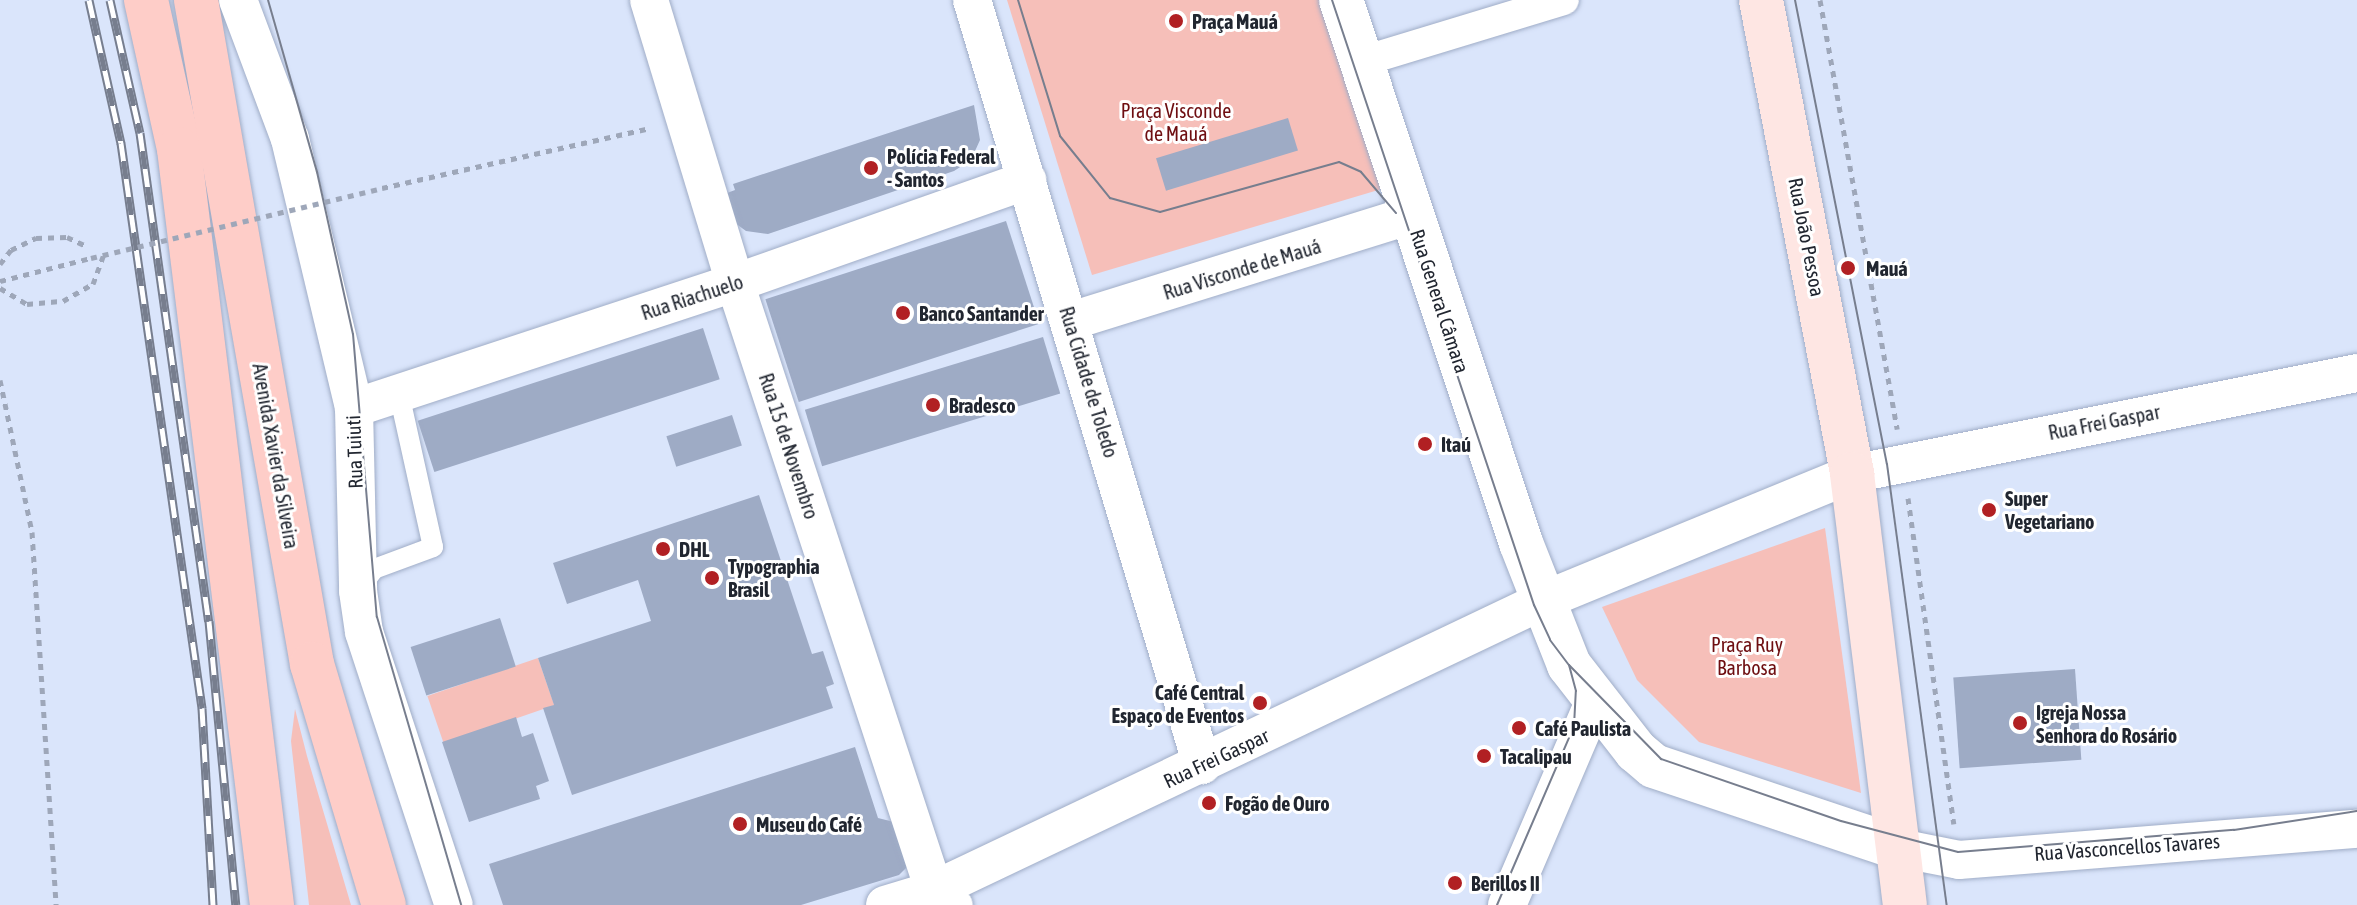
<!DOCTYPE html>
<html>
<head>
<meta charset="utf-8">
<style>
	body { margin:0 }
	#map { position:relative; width:2357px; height:905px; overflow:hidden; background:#dae5fb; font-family:"Asap Condensed",sans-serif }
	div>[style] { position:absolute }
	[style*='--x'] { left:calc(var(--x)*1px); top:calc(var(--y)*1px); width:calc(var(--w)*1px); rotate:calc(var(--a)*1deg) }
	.green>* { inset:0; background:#f6bfb9; transform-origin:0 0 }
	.building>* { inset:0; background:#9eabc5; transform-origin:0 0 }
	.path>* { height:5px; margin-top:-2.5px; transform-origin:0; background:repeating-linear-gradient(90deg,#9ea7b9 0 6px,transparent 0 12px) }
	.roads { filter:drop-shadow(0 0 2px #a0adc7) drop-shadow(0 0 2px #a0adc7) }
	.service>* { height:20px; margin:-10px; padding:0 10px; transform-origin:10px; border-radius:10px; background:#fff }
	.pedestrian>* { height:30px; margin:-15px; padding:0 15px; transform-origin:15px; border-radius:15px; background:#fff }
	.minor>* { height:38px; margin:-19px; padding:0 19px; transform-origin:19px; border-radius:19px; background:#fff }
	.tertiary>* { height:44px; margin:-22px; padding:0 22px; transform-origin:22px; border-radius:22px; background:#fff }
	.secondary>* { height:44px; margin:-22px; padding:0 22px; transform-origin:22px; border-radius:22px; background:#fee6e3 }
	.primary>* { height:44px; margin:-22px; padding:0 22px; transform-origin:22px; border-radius:22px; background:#fecdc8 }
	.tram>* { height:2px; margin:-1px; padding:0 1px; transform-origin:1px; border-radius:1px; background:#777e8e }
	.rail>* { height:9px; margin-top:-4.5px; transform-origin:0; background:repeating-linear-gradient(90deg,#fff 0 18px,#777e8e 0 36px); box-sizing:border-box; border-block:2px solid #777e8e }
	.path-bridge>* { height:5px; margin-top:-2.5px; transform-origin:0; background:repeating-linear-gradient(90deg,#9ea7b9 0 6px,transparent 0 12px) }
	.dots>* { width:22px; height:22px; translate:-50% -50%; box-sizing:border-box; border:4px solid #fff; border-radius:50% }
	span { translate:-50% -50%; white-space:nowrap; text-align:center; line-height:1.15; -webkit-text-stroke:6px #fff; paint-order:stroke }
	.poi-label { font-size:20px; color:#212630; font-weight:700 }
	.left { translate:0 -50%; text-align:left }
	.right { translate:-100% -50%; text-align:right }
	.park-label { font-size:20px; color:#6e0e11 }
	.street-label { font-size:20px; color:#212630 }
</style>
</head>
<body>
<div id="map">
	<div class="green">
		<div style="clip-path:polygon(1007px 0,1328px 0,1385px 188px,1092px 275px)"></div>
		<div style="clip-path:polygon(1825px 528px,1861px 793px,1699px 742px,1637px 680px,1602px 607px)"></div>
		<div style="left:538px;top:658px;width:50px;height:117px;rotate:71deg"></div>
		<div style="clip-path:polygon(295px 709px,307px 756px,351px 905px,309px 905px,291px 741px)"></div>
	</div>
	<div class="building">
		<div style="clip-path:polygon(974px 105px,980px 140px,971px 160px,954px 171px,768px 234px,746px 231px,731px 220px,722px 195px,735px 190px,733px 184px)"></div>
		<div style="left:1288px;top:118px;width:34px;height:138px;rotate:73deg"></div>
		<div style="left:1006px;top:221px;width:108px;height:253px;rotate:72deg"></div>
		<div style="left:703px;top:328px;width:54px;height:300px;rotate:72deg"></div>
		<div style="left:1043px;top:337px;width:59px;height:249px;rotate:73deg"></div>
		<div style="left:732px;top:415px;width:32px;height:69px;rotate:72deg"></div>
		<div style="clip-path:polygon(759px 495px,812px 654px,823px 651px,834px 684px,826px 687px,833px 708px,572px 795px,543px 708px,554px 705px,538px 658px,651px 621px,638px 580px,567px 604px,553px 563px)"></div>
		<div style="left:500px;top:618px;width:51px;height:94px;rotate:72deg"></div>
		<div style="left:2075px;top:669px;width:91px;height:122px;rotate:86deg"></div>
		<div style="clip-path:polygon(516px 717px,522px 737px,533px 733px,549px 781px,536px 786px,540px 799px,469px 822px,442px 742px)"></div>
		<div style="clip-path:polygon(855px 747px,878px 818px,898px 823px,907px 867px,899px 875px,801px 905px,503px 905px,489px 864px)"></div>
	</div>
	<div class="path">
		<div style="--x:1820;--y:0;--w:436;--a:79.8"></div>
		<div style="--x:382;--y:188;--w:275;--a:-12.6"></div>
		<div style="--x:0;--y:264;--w:18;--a:-52"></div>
		<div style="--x:11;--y:250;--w:28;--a:-26"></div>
		<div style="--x:36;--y:238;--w:31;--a:-2"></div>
		<div style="--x:67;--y:237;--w:21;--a:25"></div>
		<div style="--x:0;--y:281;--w:94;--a:-14.2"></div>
		<div style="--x:0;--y:288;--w:31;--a:31"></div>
		<div style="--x:27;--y:304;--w:36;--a:-5"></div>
		<div style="--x:63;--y:301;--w:34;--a:-30"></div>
		<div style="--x:93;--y:284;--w:30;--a:-70"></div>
		<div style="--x:0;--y:380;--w:155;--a:78.1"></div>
		<div style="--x:32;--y:532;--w:374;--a:86.3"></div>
		<div style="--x:1908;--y:498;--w:329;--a:82"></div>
	</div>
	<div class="roads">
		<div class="service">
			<div style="--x:360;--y:587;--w:23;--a:-52"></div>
			<div style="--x:374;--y:569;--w:63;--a:-20.4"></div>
			<div style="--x:433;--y:547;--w:157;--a:-102.5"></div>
		</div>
		<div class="pedestrian">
			<div style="--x:1360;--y:62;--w:213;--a:-16.9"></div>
			<div style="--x:934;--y:890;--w:28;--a:32"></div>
		</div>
		<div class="minor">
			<div style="--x:238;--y:0;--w:148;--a:69.5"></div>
			<div style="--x:290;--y:139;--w:277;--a:76.6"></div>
			<div style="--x:354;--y:408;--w:183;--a:88.7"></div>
			<div style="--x:358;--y:591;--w:41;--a:81.7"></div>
			<div style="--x:364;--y:632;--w:287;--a:71.8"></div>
			<div style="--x:649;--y:0;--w:296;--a:73.1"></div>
			<div style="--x:735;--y:283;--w:639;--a:71.85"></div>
			<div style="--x:972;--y:0;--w:799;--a:73.27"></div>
			<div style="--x:1071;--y:321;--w:357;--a:-17.3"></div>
			<div style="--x:354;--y:408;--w:401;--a:-18.2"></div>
			<div style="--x:735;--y:283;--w:310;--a:-19.4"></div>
			<div style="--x:1899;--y:848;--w:61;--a:11.3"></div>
			<div style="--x:1959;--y:860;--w:399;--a:-4.5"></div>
			<div style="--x:885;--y:905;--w:51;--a:-17"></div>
			<div style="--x:934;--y:890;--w:673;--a:-25.42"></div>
			<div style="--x:1542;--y:601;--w:335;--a:-22.3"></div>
			<div style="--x:1852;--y:474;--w:515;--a:-11.31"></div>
			<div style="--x:1507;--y:905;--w:223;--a:-66.8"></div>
		</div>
		<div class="tertiary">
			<div style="--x:1341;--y:0;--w:572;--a:71.66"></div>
			<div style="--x:1521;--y:543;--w:131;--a:68.5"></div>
			<div style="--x:1569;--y:665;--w:109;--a:52.1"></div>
			<div style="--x:1636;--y:751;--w:23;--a:40"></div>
			<div style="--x:1654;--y:766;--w:258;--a:18.5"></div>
		</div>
		<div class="secondary">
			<div style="--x:1761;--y:0;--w:483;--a:79.1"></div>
			<div style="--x:1852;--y:474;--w:434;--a:83"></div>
		</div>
		<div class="primary">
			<div style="--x:146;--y:0;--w:153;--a:77.5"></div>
			<div style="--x:179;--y:149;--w:762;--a:82.99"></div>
			<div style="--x:196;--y:0;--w:674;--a:80.09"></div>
			<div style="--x:312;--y:664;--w:252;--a:73.4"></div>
		</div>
	</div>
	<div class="tram">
		<div style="--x:268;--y:0;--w:179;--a:74.1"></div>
		<div style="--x:317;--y:172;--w:166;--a:77.5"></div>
		<div style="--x:353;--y:334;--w:284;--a:85.2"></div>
		<div style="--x:377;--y:617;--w:300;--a:73.7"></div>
		<div style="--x:1018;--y:0;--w:142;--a:72.8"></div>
		<div style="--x:1060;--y:136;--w:80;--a:51.1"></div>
		<div style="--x:1110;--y:198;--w:52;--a:15.6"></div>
		<div style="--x:1160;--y:212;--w:186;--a:-15.6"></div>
		<div style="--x:1339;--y:162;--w:24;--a:24"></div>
		<div style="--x:1361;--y:172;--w:54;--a:49.5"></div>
		<div style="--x:1332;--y:0;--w:638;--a:71.54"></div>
		<div style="--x:1534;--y:605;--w:38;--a:65"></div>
		<div style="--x:1550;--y:640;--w:31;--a:53"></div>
		<div style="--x:1569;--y:665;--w:132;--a:45.6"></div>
		<div style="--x:1661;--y:759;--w:190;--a:19"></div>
		<div style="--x:1841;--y:821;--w:121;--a:14.8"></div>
		<div style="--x:1958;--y:852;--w:277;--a:-4.6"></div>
		<div style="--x:2234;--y:830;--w:124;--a:-8.8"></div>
		<div style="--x:1795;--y:0;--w:473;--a:78.8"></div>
		<div style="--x:1887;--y:464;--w:445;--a:82.3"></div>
		<div style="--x:1497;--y:905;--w:195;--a:-66.7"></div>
		<div style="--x:1574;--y:726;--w:35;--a:-87"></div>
		<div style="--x:1576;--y:691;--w:27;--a:-105"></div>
	</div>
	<div class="rail">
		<div style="--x:89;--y:0;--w:147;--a:77.4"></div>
		<div style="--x:121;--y:143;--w:571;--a:81.84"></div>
		<div style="--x:202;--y:708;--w:197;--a:86.8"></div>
		<div style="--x:110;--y:0;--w:136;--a:77.3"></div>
		<div style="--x:140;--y:133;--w:493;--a:82"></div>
		<div style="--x:209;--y:621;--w:285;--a:84.6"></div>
	</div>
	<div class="path-bridge">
		<div style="--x:91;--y:258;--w:299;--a:-13.5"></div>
	</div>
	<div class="dots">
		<div style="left:1176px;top:21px;background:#b12023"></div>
		<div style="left:871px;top:168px;background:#b12023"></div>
		<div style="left:1848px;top:268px;background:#b12023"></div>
		<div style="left:903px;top:313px;background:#b12023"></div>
		<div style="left:933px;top:405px;background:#b12023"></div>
		<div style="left:1425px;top:444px;background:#b12023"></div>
		<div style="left:1989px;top:510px;background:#b12023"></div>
		<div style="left:663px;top:549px;background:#b12023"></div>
		<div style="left:712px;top:578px;background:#b12023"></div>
		<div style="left:1260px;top:703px;background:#b12023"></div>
		<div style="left:2020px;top:723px;background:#b12023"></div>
		<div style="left:1519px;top:728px;background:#b12023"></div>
		<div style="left:1484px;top:756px;background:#b12023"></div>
		<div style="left:1209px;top:803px;background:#b12023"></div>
		<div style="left:740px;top:824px;background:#b12023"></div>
		<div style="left:1455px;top:883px;background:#b12023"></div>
	</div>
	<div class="poi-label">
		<span class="left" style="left:1192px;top:21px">Praça Mauá</span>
		<span class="left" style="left:887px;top:168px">Polícia Federal<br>- Santos</span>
		<span class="left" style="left:1866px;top:268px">Mauá</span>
		<span class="left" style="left:919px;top:313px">Banco Santander</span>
		<span class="left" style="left:949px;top:405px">Bradesco</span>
		<span class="left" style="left:1441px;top:444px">Itaú</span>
		<span class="left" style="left:2005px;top:510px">Super<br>Vegetariano</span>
		<span class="left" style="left:679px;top:549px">DHL</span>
		<span class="left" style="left:728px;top:578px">Typographia<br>Brasil</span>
		<span class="right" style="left:1244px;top:704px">Café Central<br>Espaço de Eventos</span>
		<span class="left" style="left:2036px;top:724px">Igreja Nossa<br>Senhora do Rosário</span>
		<span class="left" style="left:1535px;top:728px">Café Paulista</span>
		<span class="left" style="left:1500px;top:756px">Tacalipau</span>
		<span class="left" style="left:1225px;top:803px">Fogão de Ouro</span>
		<span class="left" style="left:756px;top:824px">Museu do Café</span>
		<span class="left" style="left:1471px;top:883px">Berillos II</span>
	</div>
	<div class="park-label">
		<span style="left:1176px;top:122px">Praça Visconde<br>de Mauá</span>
		<span style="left:1747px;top:656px">Praça Ruy<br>Barbosa</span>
	</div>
	<div class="street-label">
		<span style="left:1807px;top:237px;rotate:79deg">Rua João Pessoa</span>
		<span style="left:1242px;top:269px;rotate:-17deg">Rua Visconde de Mauá</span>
		<span style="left:692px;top:297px;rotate:-18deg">Rua Riachuelo</span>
		<span style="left:1440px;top:301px;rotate:72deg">Rua General Câmara</span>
		<span style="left:1089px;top:382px;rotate:73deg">Rua Cidade de Toledo</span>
		<span style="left:2104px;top:422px;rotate:-11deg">Rua Frei Gaspar</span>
		<span style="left:789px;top:446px;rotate:72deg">Rua 15 de Novembro</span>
		<span style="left:354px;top:452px;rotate:-92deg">Rua Tuiuti</span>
		<span style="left:276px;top:456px;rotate:80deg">Avenida Xavier da Silveira</span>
		<span style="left:1216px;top:758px;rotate:-25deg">Rua Frei Gaspar</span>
		<span style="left:2127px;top:847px;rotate:-4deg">Rua Vasconcellos Tavares</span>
	</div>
</div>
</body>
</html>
